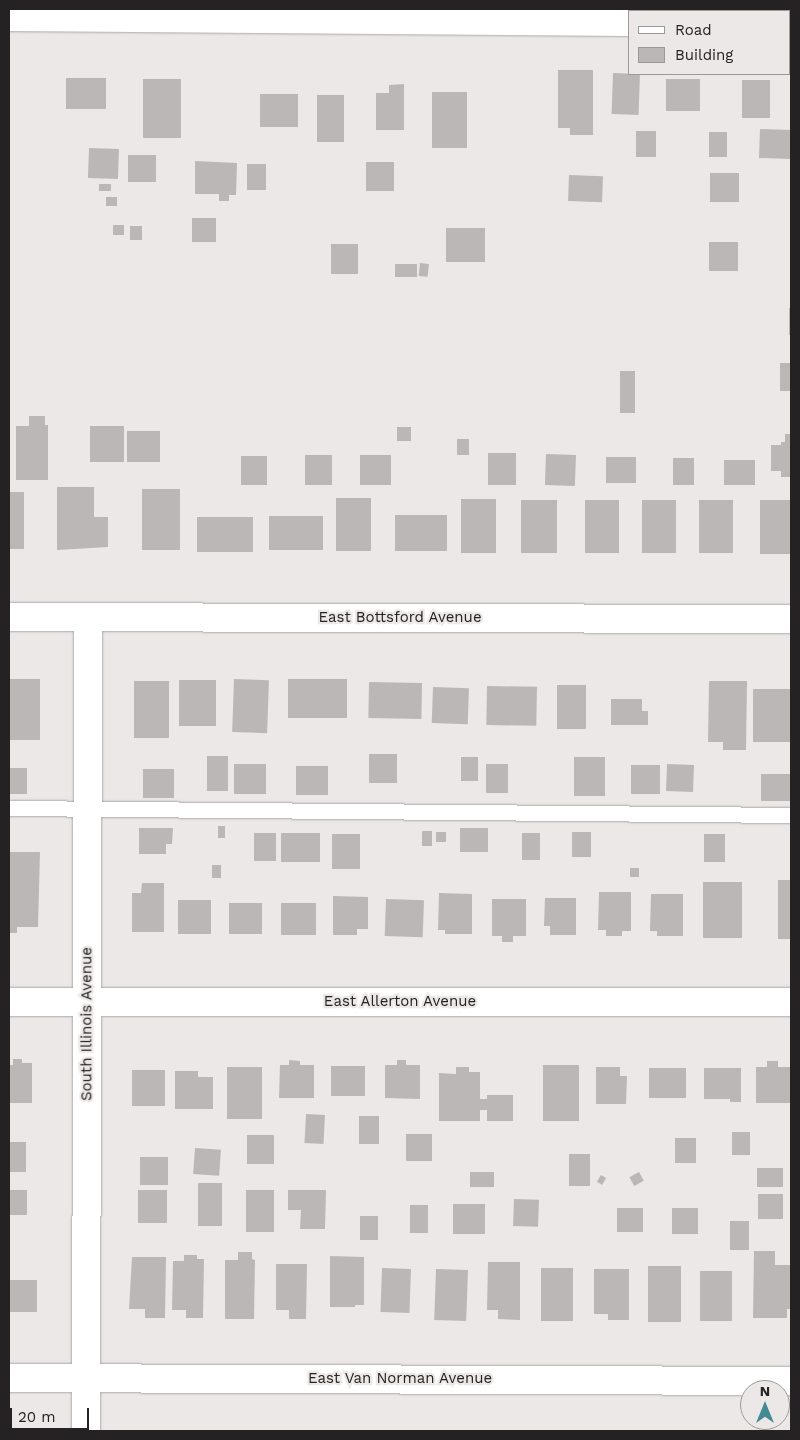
<!DOCTYPE html>
<html>
<head>
<meta charset="utf-8">
<style>
	body { margin:0 }
	#map { position:relative; width:800px; height:1440px; overflow:hidden; background:#ede8e8; font-family:"Work Sans",sans-serif }
	div>[style] { position:absolute }
	[style*='--x'] { left:calc(var(--x)*1px); top:calc(var(--y)*1px); width:calc(var(--w)*1px); rotate:calc(var(--a)*1deg) }
	.building>* { inset:0; background:#bcb7b7; transform-origin:0 0 }
	.roads { filter:drop-shadow(0 0 1px #aca8a8) drop-shadow(0 0 1px #aca8a8) }
	.lane>* { height:15px; margin:-7.5px; padding:0 7.5px; transform-origin:7.5px; border-radius:7.5px; background:#fff }
	.street>* { height:28px; margin:-14px; padding:0 14px; transform-origin:14px; border-radius:14px; background:#fff }
	span { translate:-50% -50%; white-space:nowrap; text-align:center; line-height:1.15; -webkit-text-stroke:4.5px #ede8e8; paint-order:stroke }
	.street-label { font-size:15px; color:#242222 }
	.frame { position:absolute; inset:0; border:10px solid #242222; pointer-events:none }
	.legend { position:absolute; left:628px; top:10px; width:162px; height:65px; box-sizing:border-box; background:#ede8e8; border:1px solid #9d9999; margin:0; padding:6px 9px; list-style:none; font-size:15px; color:#242222 }
	.legend li { display:flex; align-items:center; gap:10px; height:25px }
	.legend b { width:25px; border:1px solid #9d9999 }
	.north { position:absolute; left:740px; top:1380px; width:50px; height:50px; box-sizing:border-box; background:#ede8e8; border:1px solid #9d9999; border-radius:50%; rotate:0deg; font-size:14px; font-weight:700; line-height:20px; text-align:center; color:#242222 }
	.north::after { content:''; display:block; margin:auto; width:18px; height:22px; background:#438a93; clip-path:polygon(50% 0,100% 100%,50% 72%,0 100%) }
	.scale { position:absolute; left:10px; top:1408px; width:79px; height:22px; box-sizing:border-box; border:2px solid #242222; border-top:0; padding-left:6px; font-size:15px; line-height:18px; white-space:nowrap; color:#242222; -webkit-text-stroke:4px #ede8e8; paint-order:stroke }
</style>
</head>
<body>
<div id="map">
	<div class="building">
		<div style="clip-path:polygon(558px 70px,593px 70px,593px 135px,570px 135px,570px 128px,558px 128px)"></div>
		<div style="left:613px;top:73px;width:27px;height:41px;rotate:2deg"></div>
		<div style="left:66px;top:78px;width:40px;height:31px"></div>
		<div style="left:143px;top:79px;width:38px;height:59px"></div>
		<div style="left:666px;top:79px;width:34px;height:32px"></div>
		<div style="left:742px;top:80px;width:28px;height:38px"></div>
		<div style="clip-path:polygon(404px 84px,404px 130px,376px 130px,376px 93px,389px 93px,389px 85px)"></div>
		<div style="left:432px;top:92px;width:35px;height:56px"></div>
		<div style="left:260px;top:94px;width:38px;height:33px"></div>
		<div style="left:317px;top:95px;width:27px;height:47px"></div>
		<div style="left:760px;top:129px;width:31px;height:29px;rotate:2deg"></div>
		<div style="left:636px;top:131px;width:20px;height:26px"></div>
		<div style="left:709px;top:132px;width:18px;height:25px"></div>
		<div style="left:89px;top:148px;width:30px;height:30px;rotate:2deg"></div>
		<div style="left:128px;top:155px;width:28px;height:27px"></div>
		<div style="clip-path:polygon(195px 161px,237px 163px,236px 195px,229px 195px,229px 201px,219px 201px,219px 194px,195px 194px)"></div>
		<div style="left:366px;top:162px;width:28px;height:29px"></div>
		<div style="left:247px;top:164px;width:19px;height:26px"></div>
		<div style="left:710px;top:173px;width:29px;height:29px"></div>
		<div style="left:569px;top:175px;width:34px;height:26px;rotate:2deg"></div>
		<div style="left:99px;top:184px;width:12px;height:7px"></div>
		<div style="left:106px;top:197px;width:11px;height:9px"></div>
		<div style="left:192px;top:218px;width:24px;height:24px"></div>
		<div style="left:113px;top:225px;width:11px;height:10px"></div>
		<div style="left:130px;top:226px;width:12px;height:14px"></div>
		<div style="left:446px;top:228px;width:39px;height:34px"></div>
		<div style="left:709px;top:242px;width:29px;height:29px"></div>
		<div style="left:331px;top:244px;width:27px;height:30px"></div>
		<div style="left:420px;top:263px;width:9px;height:13px;rotate:6deg"></div>
		<div style="left:417px;top:264px;width:13px;height:22px;rotate:90deg"></div>
		<div style="left:789px;top:308px;width:2px;height:27px"></div>
		<div style="left:780px;top:363px;width:11px;height:28px"></div>
		<div style="left:620px;top:371px;width:15px;height:42px"></div>
		<div style="clip-path:polygon(29px 416px,45px 416px,45px 425px,48px 425px,48px 480px,16px 480px,16px 426px,29px 426px)"></div>
		<div style="left:90px;top:426px;width:34px;height:36px"></div>
		<div style="left:397px;top:427px;width:14px;height:14px"></div>
		<div style="left:127px;top:431px;width:33px;height:31px"></div>
		<div style="clip-path:polygon(785px 434px,791px 434px,791px 477px,781px 477px,781px 471px,771px 471px,771px 445px,781px 445px,781px 442px,785px 442px)"></div>
		<div style="left:457px;top:439px;width:12px;height:16px"></div>
		<div style="left:488px;top:453px;width:28px;height:32px"></div>
		<div style="left:546px;top:454px;width:30px;height:31px;rotate:2deg"></div>
		<div style="left:305px;top:455px;width:27px;height:30px"></div>
		<div style="left:360px;top:455px;width:31px;height:30px"></div>
		<div style="left:241px;top:456px;width:26px;height:29px"></div>
		<div style="left:606px;top:457px;width:30px;height:26px"></div>
		<div style="left:673px;top:458px;width:21px;height:27px"></div>
		<div style="left:724px;top:460px;width:31px;height:25px"></div>
		<div style="clip-path:polygon(57px 487px,94px 487px,94px 517px,108px 517px,108px 547px,57px 550px)"></div>
		<div style="left:142px;top:489px;width:38px;height:61px"></div>
		<div style="left:9px;top:492px;width:15px;height:57px"></div>
		<div style="left:336px;top:498px;width:35px;height:53px"></div>
		<div style="left:461px;top:499px;width:35px;height:54px"></div>
		<div style="left:521px;top:500px;width:36px;height:53px"></div>
		<div style="left:585px;top:500px;width:34px;height:53px"></div>
		<div style="left:642px;top:500px;width:34px;height:53px"></div>
		<div style="left:699px;top:500px;width:34px;height:53px"></div>
		<div style="left:760px;top:500px;width:31px;height:54px"></div>
		<div style="left:395px;top:515px;width:52px;height:36px"></div>
		<div style="left:269px;top:516px;width:54px;height:34px"></div>
		<div style="left:197px;top:517px;width:56px;height:35px"></div>
		<div style="left:9px;top:679px;width:31px;height:61px"></div>
		<div style="left:234px;top:679px;width:35px;height:53px;rotate:2deg"></div>
		<div style="left:288px;top:679px;width:59px;height:39px"></div>
		<div style="left:179px;top:680px;width:37px;height:46px"></div>
		<div style="left:134px;top:681px;width:35px;height:57px"></div>
		<div style="clip-path:polygon(709px 681px,747px 681px,746px 750px,723px 750px,723px 742px,708px 742px)"></div>
		<div style="left:369px;top:682px;width:53px;height:36px;rotate:1deg"></div>
		<div style="left:557px;top:685px;width:29px;height:44px"></div>
		<div style="left:487px;top:686px;width:50px;height:39px;rotate:1deg"></div>
		<div style="left:433px;top:687px;width:36px;height:36px;rotate:2deg"></div>
		<div style="left:753px;top:689px;width:38px;height:53px"></div>
		<div style="clip-path:polygon(611px 699px,642px 699px,642px 711px,648px 711px,648px 725px,611px 725px)"></div>
		<div style="left:369px;top:754px;width:28px;height:29px"></div>
		<div style="left:207px;top:756px;width:21px;height:35px"></div>
		<div style="left:478px;top:757px;width:24px;height:17px;rotate:90deg"></div>
		<div style="left:574px;top:757px;width:31px;height:39px"></div>
		<div style="left:266px;top:764px;width:30px;height:32px;rotate:90deg"></div>
		<div style="left:486px;top:764px;width:22px;height:29px"></div>
		<div style="left:667px;top:764px;width:27px;height:27px;rotate:2deg"></div>
		<div style="left:631px;top:765px;width:29px;height:29px"></div>
		<div style="left:296px;top:766px;width:32px;height:29px"></div>
		<div style="left:9px;top:768px;width:18px;height:26px"></div>
		<div style="left:143px;top:769px;width:31px;height:29px"></div>
		<div style="left:761px;top:774px;width:29px;height:27px"></div>
		<div style="left:218px;top:826px;width:7px;height:12px"></div>
		<div style="clip-path:polygon(139px 828px,173px 828px,172px 844px,166px 844px,166px 854px,139px 854px)"></div>
		<div style="left:460px;top:828px;width:28px;height:24px"></div>
		<div style="left:422px;top:831px;width:10px;height:15px"></div>
		<div style="left:436px;top:832px;width:10px;height:10px"></div>
		<div style="left:572px;top:832px;width:19px;height:25px"></div>
		<div style="left:254px;top:833px;width:22px;height:28px"></div>
		<div style="left:281px;top:833px;width:39px;height:29px"></div>
		<div style="left:522px;top:833px;width:18px;height:27px"></div>
		<div style="left:332px;top:834px;width:28px;height:35px"></div>
		<div style="left:704px;top:834px;width:21px;height:28px"></div>
		<div style="clip-path:polygon(10px 852px,40px 852px,38px 927px,17px 927px,17px 933px,9px 933px)"></div>
		<div style="left:212px;top:865px;width:9px;height:13px"></div>
		<div style="left:630px;top:868px;width:9px;height:9px"></div>
		<div style="left:778px;top:880px;width:13px;height:59px"></div>
		<div style="left:703px;top:882px;width:39px;height:56px"></div>
		<div style="clip-path:polygon(142px 883px,164px 883px,164px 932px,132px 932px,132px 893px,141px 893px)"></div>
		<div style="clip-path:polygon(599px 892px,631px 892px,631px 931px,622px 931px,622px 936px,606px 936px,606px 930px,598px 930px)"></div>
		<div style="clip-path:polygon(439px 893px,472px 894px,472px 934px,445px 934px,445px 930px,438px 930px)"></div>
		<div style="clip-path:polygon(651px 894px,683px 894px,683px 936px,657px 936px,657px 931px,650px 931px)"></div>
		<div style="clip-path:polygon(333px 896px,368px 897px,368px 929px,357px 929px,357px 935px,333px 935px)"></div>
		<div style="clip-path:polygon(545px 898px,576px 898px,576px 935px,550px 935px,550px 926px,544px 926px)"></div>
		<div style="left:386px;top:899px;width:38px;height:37px;rotate:2deg"></div>
		<div style="clip-path:polygon(492px 899px,526px 899px,526px 936px,513px 936px,513px 942px,502px 942px,502px 936px,492px 936px)"></div>
		<div style="left:178px;top:900px;width:33px;height:34px"></div>
		<div style="left:229px;top:903px;width:33px;height:31px"></div>
		<div style="left:281px;top:903px;width:35px;height:32px"></div>
		<div style="clip-path:polygon(13px 1059px,22px 1059px,22px 1063px,32px 1063px,32px 1103px,9px 1103px,9px 1065px,13px 1065px)"></div>
		<div style="clip-path:polygon(289px 1060px,300px 1061px,300px 1065px,314px 1065px,314px 1098px,279px 1098px,280px 1065px,289px 1065px)"></div>
		<div style="clip-path:polygon(397px 1060px,406px 1060px,406px 1065px,420px 1065px,420px 1099px,385px 1098px,385px 1065px,397px 1065px)"></div>
		<div style="clip-path:polygon(767px 1061px,778px 1061px,778px 1067px,791px 1067px,790px 1103px,756px 1103px,756px 1067px,767px 1067px)"></div>
		<div style="left:543px;top:1065px;width:36px;height:56px"></div>
		<div style="left:331px;top:1066px;width:34px;height:30px"></div>
		<div style="left:227px;top:1067px;width:35px;height:52px"></div>
		<div style="clip-path:polygon(456px 1067px,469px 1067px,469px 1072px,480px 1072px,480px 1099px,487px 1099px,487px 1095px,513px 1095px,513px 1121px,487px 1121px,487px 1110px,480px 1110px,480px 1121px,439px 1121px,439px 1073px,456px 1074px)"></div>
		<div style="clip-path:polygon(596px 1067px,620px 1067px,620px 1076px,627px 1076px,626px 1104px,596px 1104px)"></div>
		<div style="left:649px;top:1068px;width:37px;height:30px"></div>
		<div style="clip-path:polygon(704px 1068px,741px 1068px,741px 1102px,730px 1102px,730px 1099px,704px 1099px)"></div>
		<div style="left:132px;top:1070px;width:33px;height:36px"></div>
		<div style="clip-path:polygon(175px 1071px,198px 1071px,198px 1077px,213px 1077px,213px 1109px,175px 1109px)"></div>
		<div style="left:306px;top:1114px;width:19px;height:29px;rotate:3deg"></div>
		<div style="left:359px;top:1116px;width:20px;height:28px"></div>
		<div style="left:732px;top:1132px;width:18px;height:23px"></div>
		<div style="left:406px;top:1134px;width:26px;height:27px"></div>
		<div style="left:247px;top:1135px;width:27px;height:29px"></div>
		<div style="left:675px;top:1138px;width:21px;height:25px"></div>
		<div style="left:9px;top:1142px;width:17px;height:30px"></div>
		<div style="left:195px;top:1148px;width:26px;height:26px;rotate:4deg"></div>
		<div style="left:569px;top:1154px;width:21px;height:32px"></div>
		<div style="left:140px;top:1157px;width:28px;height:28px"></div>
		<div style="left:757px;top:1168px;width:26px;height:19px"></div>
		<div style="left:470px;top:1172px;width:24px;height:15px"></div>
		<div style="left:639px;top:1172px;width:10px;height:11px;rotate:61deg"></div>
		<div style="left:601px;top:1175px;width:6px;height:8px;rotate:31deg"></div>
		<div style="left:198px;top:1183px;width:24px;height:43px"></div>
		<div style="left:9px;top:1190px;width:18px;height:25px"></div>
		<div style="left:138px;top:1190px;width:29px;height:33px"></div>
		<div style="left:246px;top:1190px;width:28px;height:42px"></div>
		<div style="clip-path:polygon(288px 1190px,326px 1190px,325px 1229px,300px 1229px,301px 1210px,288px 1210px)"></div>
		<div style="left:758px;top:1194px;width:25px;height:25px"></div>
		<div style="left:514px;top:1199px;width:25px;height:27px;rotate:2deg"></div>
		<div style="left:453px;top:1204px;width:32px;height:30px"></div>
		<div style="left:410px;top:1205px;width:18px;height:28px"></div>
		<div style="left:617px;top:1208px;width:26px;height:24px"></div>
		<div style="left:672px;top:1208px;width:26px;height:26px"></div>
		<div style="left:360px;top:1216px;width:18px;height:24px"></div>
		<div style="left:730px;top:1221px;width:19px;height:29px"></div>
		<div style="clip-path:polygon(754px 1251px,775px 1251px,775px 1265px,791px 1265px,791px 1309px,787px 1309px,787px 1318px,753px 1318px)"></div>
		<div style="clip-path:polygon(238px 1252px,252px 1252px,252px 1259px,255px 1260px,254px 1319px,225px 1319px,225px 1260px,238px 1260px)"></div>
		<div style="clip-path:polygon(184px 1255px,197px 1255px,197px 1259px,204px 1259px,203px 1318px,186px 1318px,186px 1310px,172px 1310px,173px 1261px,184px 1261px)"></div>
		<div style="clip-path:polygon(330px 1256px,364px 1257px,364px 1305px,355px 1305px,355px 1307px,330px 1307px)"></div>
		<div style="clip-path:polygon(132px 1257px,166px 1257px,165px 1318px,145px 1318px,145px 1309px,129px 1309px)"></div>
		<div style="clip-path:polygon(488px 1262px,520px 1262px,520px 1320px,498px 1319px,498px 1310px,487px 1310px)"></div>
		<div style="clip-path:polygon(276px 1264px,307px 1264px,306px 1319px,289px 1319px,289px 1310px,276px 1310px)"></div>
		<div style="left:648px;top:1266px;width:33px;height:56px"></div>
		<div style="left:382px;top:1268px;width:29px;height:44px;rotate:2deg"></div>
		<div style="left:541px;top:1268px;width:32px;height:53px"></div>
		<div style="left:436px;top:1269px;width:32px;height:51px;rotate:2deg"></div>
		<div style="clip-path:polygon(594px 1269px,629px 1269px,629px 1320px,608px 1320px,608px 1314px,594px 1314px)"></div>
		<div style="left:700px;top:1271px;width:32px;height:50px"></div>
		<div style="left:9px;top:1280px;width:28px;height:32px"></div>
	</div>
	<div class="roads">
		<div class="lane">
			<div style="--x:9;--y:808;--w:782;--a:0.51"></div>
		</div>
		<div class="street">
			<div style="--x:9;--y:17;--w:620;--a:0.46"></div>
			<div style="--x:789;--y:23;--w:2;--a:0"></div>
			<div style="--x:9;--y:617;--w:782;--a:0.15"></div>
			<div style="--x:9;--y:1002;--w:782;--a:0"></div>
			<div style="--x:9;--y:1378;--w:782;--a:0.22"></div>
			<div style="--x:86;--y:1431;--w:814;--a:-89.86"></div>
		</div>
	</div>
	<div class="street-label">
		<span style="left:400px;top:618px">East Bottsford Avenue</span>
		<span style="left:400px;top:1002px">East Allerton Avenue</span>
		<span style="left:87px;top:1024px;rotate:-90deg">South Illinois Avenue</span>
		<span style="left:400px;top:1379px">East Van Norman Avenue</span>
	</div>
	<div class="frame"></div>
	<ul class="legend">
	<li><b style="height:6px;background:#fff"></b>Road</li>
	<li><b style="height:14px;background:#bcb7b7"></b>Building</li>
	</ul>
	<div class="north">N</div>
	<div class="scale">20 m</div>
</div>
</body>
</html>
